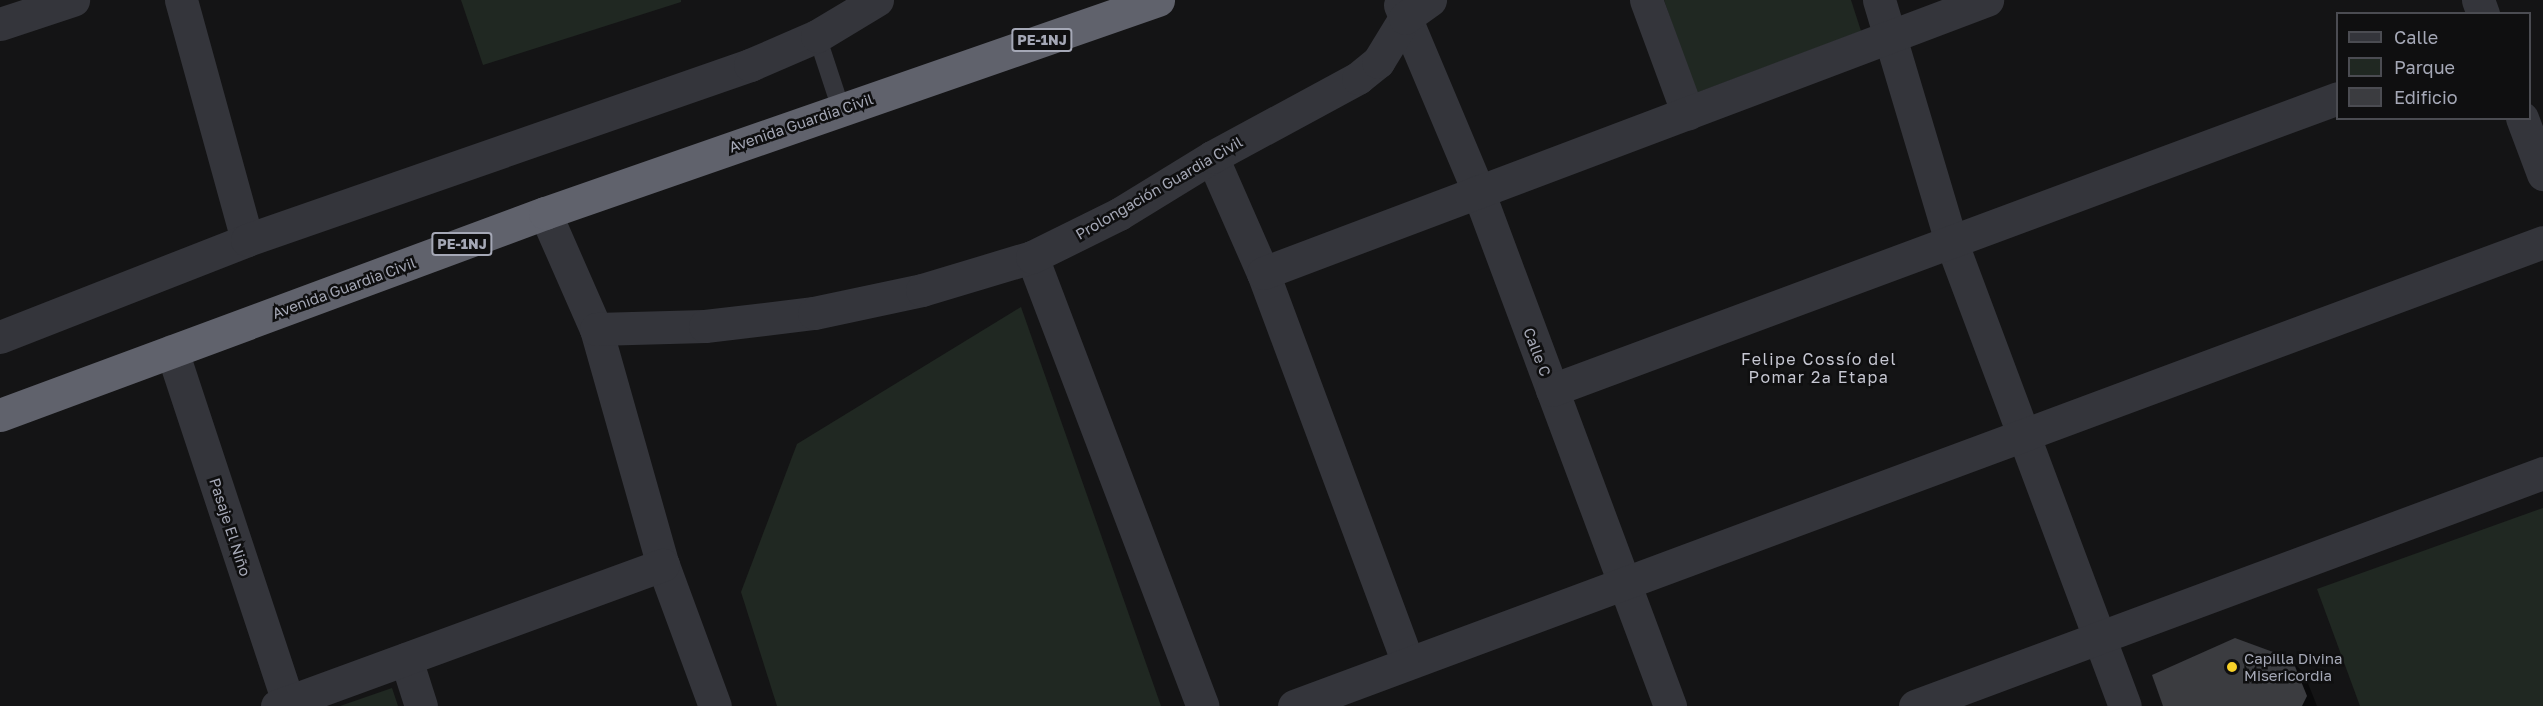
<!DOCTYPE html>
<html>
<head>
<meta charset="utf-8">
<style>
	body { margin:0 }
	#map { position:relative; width:2543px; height:706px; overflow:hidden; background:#141415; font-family:"Golos Text",sans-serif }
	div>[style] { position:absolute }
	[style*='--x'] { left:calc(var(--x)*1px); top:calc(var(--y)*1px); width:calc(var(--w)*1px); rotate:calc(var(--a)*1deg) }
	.green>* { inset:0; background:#202822 }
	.shadow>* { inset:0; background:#0007 }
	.building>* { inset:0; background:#3b3c40 }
	.lane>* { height:18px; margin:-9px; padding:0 9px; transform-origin:9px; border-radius:9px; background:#34353b }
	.street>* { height:33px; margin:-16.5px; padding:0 16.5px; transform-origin:16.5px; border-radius:16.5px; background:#34353b }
	.highway>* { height:33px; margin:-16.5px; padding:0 16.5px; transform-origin:16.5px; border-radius:16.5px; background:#60626c }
	.dots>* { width:16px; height:16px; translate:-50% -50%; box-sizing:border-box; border:3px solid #0f0f10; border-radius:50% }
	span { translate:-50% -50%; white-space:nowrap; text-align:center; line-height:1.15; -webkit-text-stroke:5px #0f0f10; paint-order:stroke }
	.shield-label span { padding:2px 4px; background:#0f0f10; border:2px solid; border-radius:4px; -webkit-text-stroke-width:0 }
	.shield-label { font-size:14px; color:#a5a8b6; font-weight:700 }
	.street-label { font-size:15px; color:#a5a8b6 }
	.poi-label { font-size:15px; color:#a5a8b6 }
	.left { translate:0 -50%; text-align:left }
	.neighbourhood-label { font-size:16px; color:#c6c7d2; letter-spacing:1.5px }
	.legend { position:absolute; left:2336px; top:12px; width:195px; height:108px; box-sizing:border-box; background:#0f0f10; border:2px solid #4b4c52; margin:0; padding:8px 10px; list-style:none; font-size:18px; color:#a5a8b6 }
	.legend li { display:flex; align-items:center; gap:12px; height:30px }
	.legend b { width:30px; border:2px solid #4b4c52 }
</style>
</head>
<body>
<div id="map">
	<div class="green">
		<div style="clip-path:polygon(461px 0,681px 0,681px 2px,483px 65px)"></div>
		<div style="clip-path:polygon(1664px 0,1851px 0,1861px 31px,1696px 93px)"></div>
		<div style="clip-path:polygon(1021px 307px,1161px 706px,777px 706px,741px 592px,797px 444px)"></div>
		<div style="clip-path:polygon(2543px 508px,2543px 706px,2360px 706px,2317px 589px)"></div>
		<div style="clip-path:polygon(392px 688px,398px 706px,340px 706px)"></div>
	</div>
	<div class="shadow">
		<div style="clip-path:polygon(2291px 660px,2304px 673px,2317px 706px,2164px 706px)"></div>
	</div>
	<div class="building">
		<div style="clip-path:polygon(2235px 638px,2292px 659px,2307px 696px,2302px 706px,2163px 706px,2152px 675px)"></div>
	</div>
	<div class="lane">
		<div style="--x:817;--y:36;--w:77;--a:71.8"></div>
	</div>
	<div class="street">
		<div style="--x:181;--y:0;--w:249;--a:74.6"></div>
		<div style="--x:1646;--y:0;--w:121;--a:69.8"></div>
		<div style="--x:1879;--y:0;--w:252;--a:73.4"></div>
		<div style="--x:1951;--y:241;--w:496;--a:69.5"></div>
		<div style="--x:2478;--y:0;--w:15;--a:70"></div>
		<div style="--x:1400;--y:5;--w:202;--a:67.2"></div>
		<div style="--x:1478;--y:191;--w:550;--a:69.55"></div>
		<div style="--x:0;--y:24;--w:77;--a:-18.2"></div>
		<div style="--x:2522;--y:118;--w:60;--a:69.4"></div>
		<div style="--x:1212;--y:157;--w:127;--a:66.3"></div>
		<div style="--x:1263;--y:273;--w:416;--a:69.6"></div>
		<div style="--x:545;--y:213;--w:127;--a:66.3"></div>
		<div style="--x:596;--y:329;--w:245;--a:74.2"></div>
		<div style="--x:663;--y:565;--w:150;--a:69.8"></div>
		<div style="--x:1032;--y:257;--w:480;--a:69.2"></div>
		<div style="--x:1263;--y:273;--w:774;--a:-20.66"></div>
		<div style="--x:596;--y:329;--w:109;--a:-1.6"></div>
		<div style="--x:705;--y:326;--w:110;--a:-6.8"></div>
		<div style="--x:814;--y:313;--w:110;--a:-12"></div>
		<div style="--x:922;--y:290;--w:115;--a:-16.7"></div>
		<div style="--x:1032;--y:257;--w:97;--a:-26.3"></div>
		<div style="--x:1119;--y:214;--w:109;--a:-31.5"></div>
		<div style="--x:1212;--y:157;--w:166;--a:-28.4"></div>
		<div style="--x:1358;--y:78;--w:26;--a:-39"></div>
		<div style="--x:1378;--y:62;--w:52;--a:-58.5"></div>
		<div style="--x:1405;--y:18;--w:31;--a:-36"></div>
		<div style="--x:0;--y:337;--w:265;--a:-21.4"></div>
		<div style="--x:247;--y:240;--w:533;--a:-19.18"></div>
		<div style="--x:750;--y:65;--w:73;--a:-23.4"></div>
		<div style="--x:817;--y:36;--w:70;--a:-31"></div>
		<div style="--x:172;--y:351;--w:370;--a:71.7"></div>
		<div style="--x:1552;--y:390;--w:838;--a:-20.38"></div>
		<div style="--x:406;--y:659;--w:49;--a:72.3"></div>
		<div style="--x:277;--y:706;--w:411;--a:-20.1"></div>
		<div style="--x:1294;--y:706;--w:1332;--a:-20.38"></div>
		<div style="--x:1915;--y:706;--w:670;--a:-20.36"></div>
	</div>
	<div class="highway">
		<div style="--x:0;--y:415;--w:581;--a:-20.34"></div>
		<div style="--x:545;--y:213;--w:649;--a:-19.16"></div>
	</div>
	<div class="dots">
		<div style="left:2232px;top:667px;background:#f8d129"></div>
	</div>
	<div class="shield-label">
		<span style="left:1042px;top:40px">PE-1NJ</span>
		<span style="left:462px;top:244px">PE-1NJ</span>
	</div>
	<div class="street-label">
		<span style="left:801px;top:123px;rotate:-19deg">Avenida Guardia Civil</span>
		<span style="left:1159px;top:188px;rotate:-30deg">Prolongación Guardia Civil</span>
		<span style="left:344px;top:288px;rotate:-20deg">Avenida Guardia Civil</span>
		<span style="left:1537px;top:352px;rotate:69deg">Calle C</span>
		<span style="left:230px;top:527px;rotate:72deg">Pasaje El Niño</span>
	</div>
	<div class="poi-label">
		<span class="left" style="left:2244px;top:667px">Capilla Divina<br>Misericordia</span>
	</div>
	<div class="neighbourhood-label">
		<span style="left:1819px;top:368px">Felipe Cossío del<br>Pomar 2ª Etapa</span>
	</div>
	<ul class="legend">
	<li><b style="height:8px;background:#34353b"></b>Calle</li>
	<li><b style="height:16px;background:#202822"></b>Parque</li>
	<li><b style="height:16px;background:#3b3c40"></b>Edificio</li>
	</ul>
</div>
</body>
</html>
